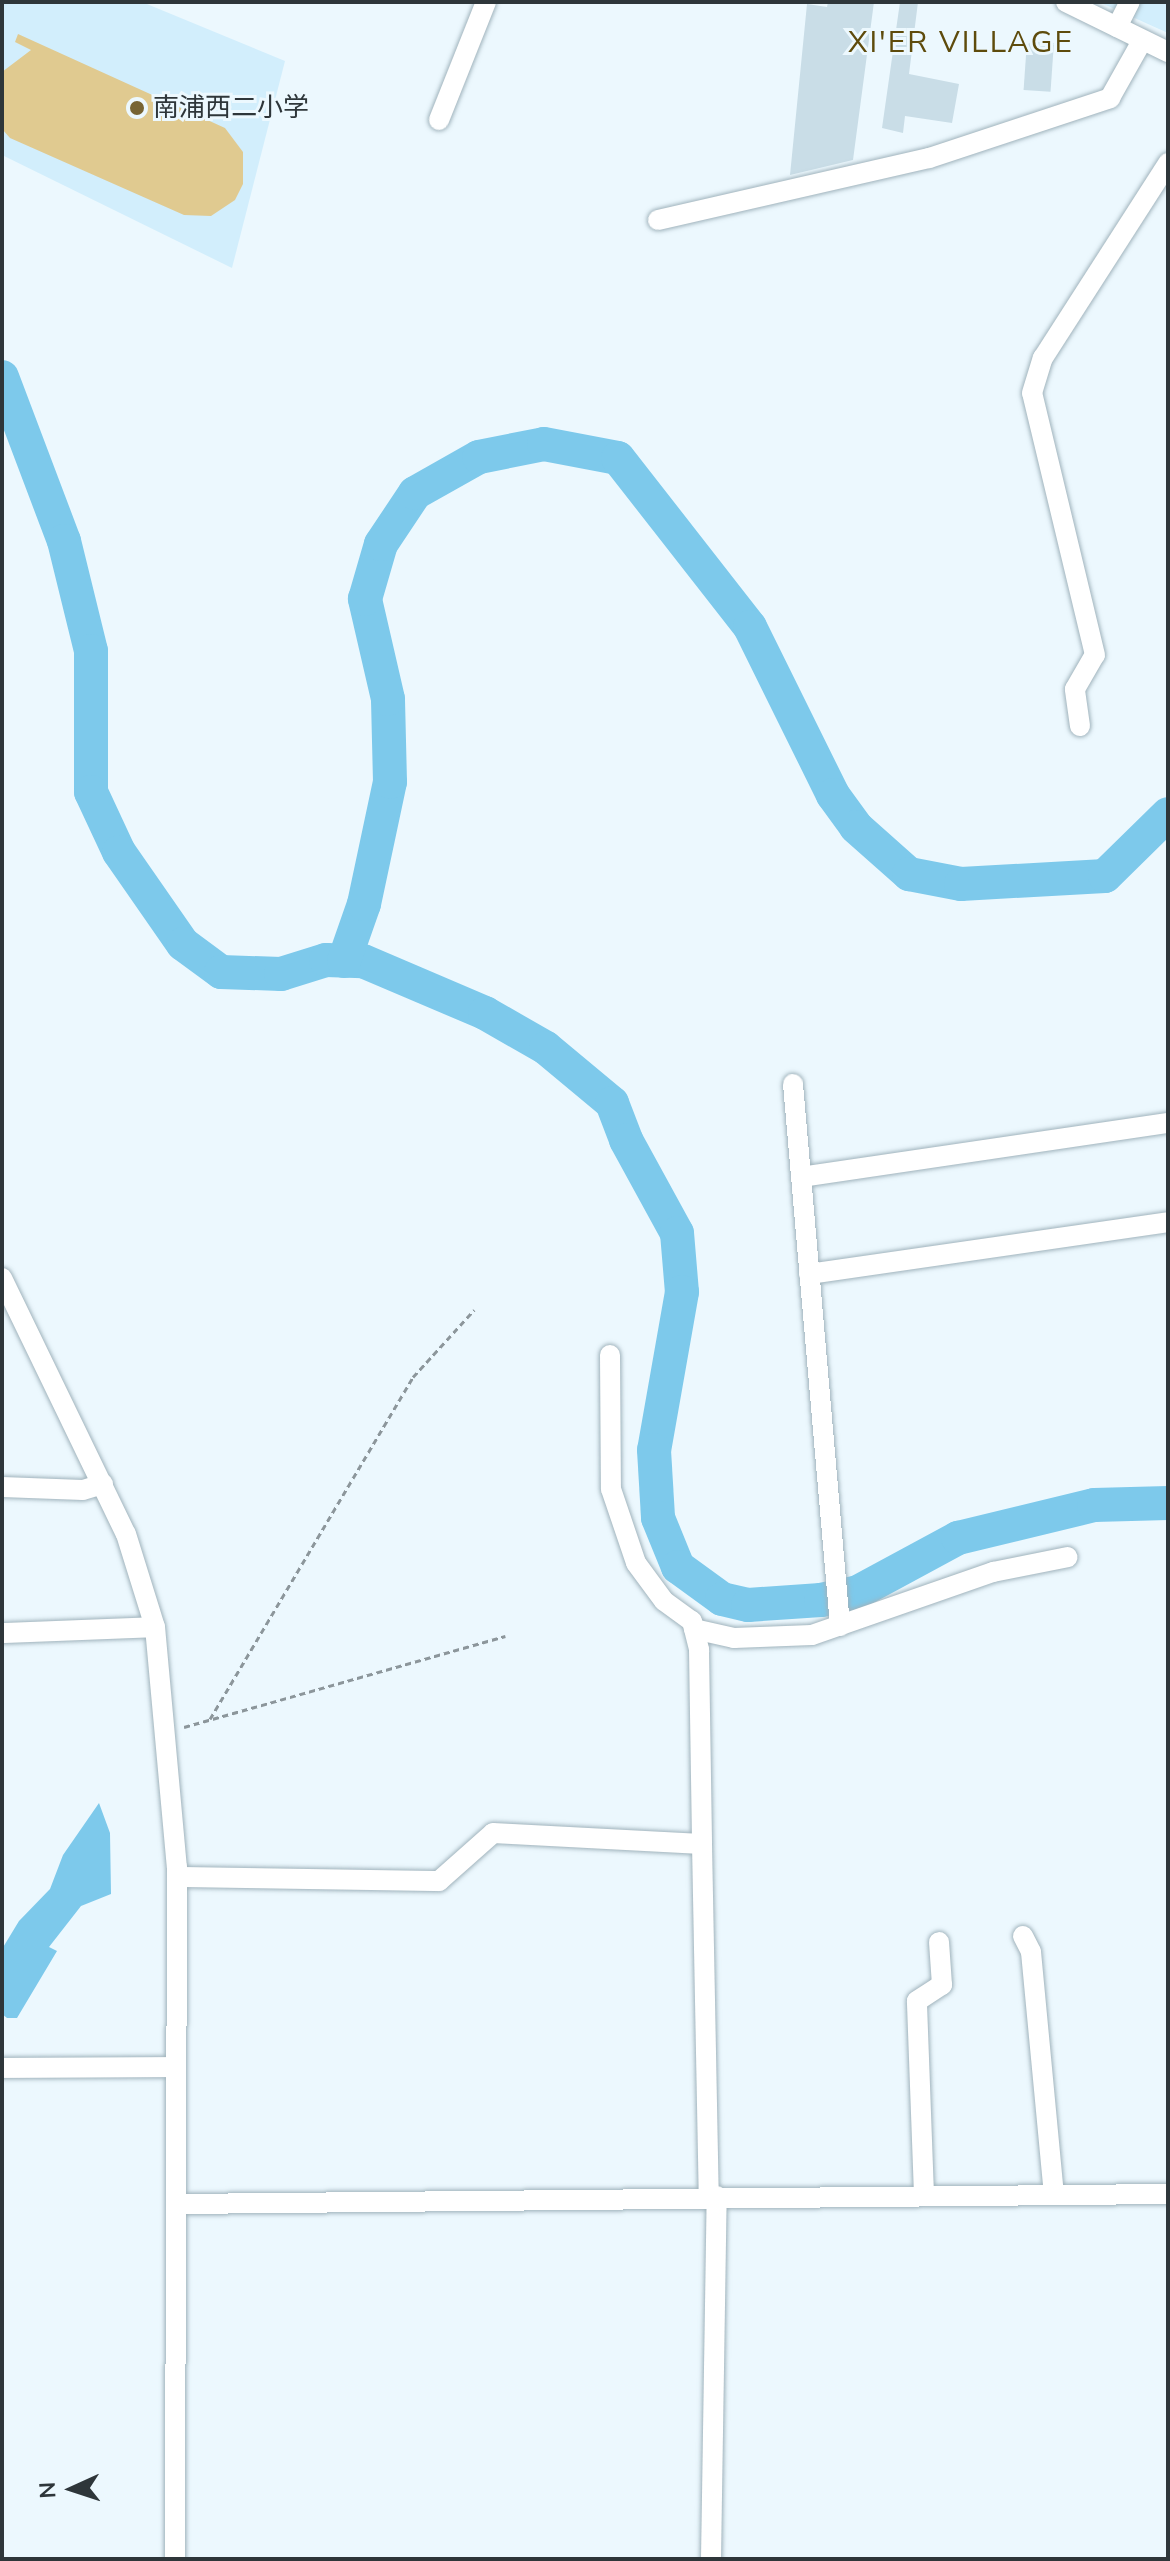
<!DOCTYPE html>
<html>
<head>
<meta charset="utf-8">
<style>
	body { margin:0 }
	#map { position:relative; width:1170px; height:2561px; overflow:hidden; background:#ecf8fe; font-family:"Nunito Sans","Noto Sans SC",sans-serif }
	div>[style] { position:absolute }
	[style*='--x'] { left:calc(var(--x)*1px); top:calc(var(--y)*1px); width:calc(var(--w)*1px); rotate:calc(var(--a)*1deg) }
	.built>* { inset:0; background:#d2eefc }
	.green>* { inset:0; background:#e0ca90 }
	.water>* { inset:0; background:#7dc9eb }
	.river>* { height:34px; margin:-17px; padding:0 17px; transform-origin:17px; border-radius:17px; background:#7dc9eb }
	.building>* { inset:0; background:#c9dde7; transform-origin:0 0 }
	.path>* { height:3px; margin-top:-1.5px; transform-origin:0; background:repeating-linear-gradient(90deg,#8c969b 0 6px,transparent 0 10px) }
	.roads { filter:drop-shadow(0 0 2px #a0b3bc) drop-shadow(0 0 2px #a0b3bc) }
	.minor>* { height:20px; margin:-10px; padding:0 10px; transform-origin:10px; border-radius:10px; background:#fff }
	.dots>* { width:22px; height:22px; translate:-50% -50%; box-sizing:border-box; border:4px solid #ecf8fe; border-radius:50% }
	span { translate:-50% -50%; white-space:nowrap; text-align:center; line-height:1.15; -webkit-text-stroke:6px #ecf8fe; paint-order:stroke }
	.poi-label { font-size:26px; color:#2e363a }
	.left { translate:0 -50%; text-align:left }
	.quarter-label { font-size:30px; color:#5e4b0c; letter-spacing:2px }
	.frame { position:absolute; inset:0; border:4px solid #2e363a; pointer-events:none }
	.north { position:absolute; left:32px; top:2449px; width:80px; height:80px; -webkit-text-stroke:6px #ecf8fe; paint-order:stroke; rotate:267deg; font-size:22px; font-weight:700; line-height:32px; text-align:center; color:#2e363a }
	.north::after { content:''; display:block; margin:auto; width:28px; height:36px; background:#2e363a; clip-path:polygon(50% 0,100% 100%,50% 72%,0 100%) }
</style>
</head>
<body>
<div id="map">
	<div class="built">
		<div style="clip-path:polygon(2px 2px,142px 2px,285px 61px,232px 268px,2px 155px)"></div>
		<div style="clip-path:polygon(1099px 2px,1168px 2px,1168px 33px)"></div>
	</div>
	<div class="green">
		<div style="clip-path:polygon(18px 34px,225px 128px,243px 152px,243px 184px,235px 200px,211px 216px,184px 215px,10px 138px,2px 129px,2px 72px,31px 50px,15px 42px)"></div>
	</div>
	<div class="water">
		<div style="clip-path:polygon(99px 1803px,110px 1833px,111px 1894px,81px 1906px,49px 1947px,57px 1951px,17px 2018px,7px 2018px,2px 2014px,2px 1949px,19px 1921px,50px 1889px,63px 1855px)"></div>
	</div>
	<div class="river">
		<div style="--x:2;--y:377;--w:175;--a:69.3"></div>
		<div style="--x:64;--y:541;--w:113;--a:76.2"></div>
		<div style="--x:91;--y:651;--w:141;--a:90"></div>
		<div style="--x:91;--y:792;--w:66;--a:65"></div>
		<div style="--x:119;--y:852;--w:112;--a:55.2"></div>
		<div style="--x:183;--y:944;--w:47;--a:36.4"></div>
		<div style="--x:221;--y:972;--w:60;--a:1.9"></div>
		<div style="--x:281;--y:974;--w:47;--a:-17.3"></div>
		<div style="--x:326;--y:960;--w:37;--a:2"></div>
		<div style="--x:363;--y:961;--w:133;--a:23.1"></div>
		<div style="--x:485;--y:1013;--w:70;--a:29.8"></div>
		<div style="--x:546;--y:1048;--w:86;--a:39.8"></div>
		<div style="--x:612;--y:1103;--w:40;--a:69"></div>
		<div style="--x:626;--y:1140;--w:106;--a:61.3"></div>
		<div style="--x:677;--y:1233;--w:59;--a:85.2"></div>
		<div style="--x:682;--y:1292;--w:160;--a:100"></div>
		<div style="--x:654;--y:1450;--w:68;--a:86.6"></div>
		<div style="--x:658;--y:1518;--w:53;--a:67.8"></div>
		<div style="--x:678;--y:1567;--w:54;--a:36"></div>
		<div style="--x:722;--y:1599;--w:27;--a:13"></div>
		<div style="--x:748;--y:1605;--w:73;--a:-3.9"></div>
		<div style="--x:821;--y:1600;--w:38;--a:-12"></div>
		<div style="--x:858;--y:1592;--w:114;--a:-28.4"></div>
		<div style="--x:958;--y:1538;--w:140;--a:-13.6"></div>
		<div style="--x:1094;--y:1505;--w:74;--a:-1.5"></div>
		<div style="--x:344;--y:961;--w:60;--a:-70.7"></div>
		<div style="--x:364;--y:904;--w:125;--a:-78"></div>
		<div style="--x:390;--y:782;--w:83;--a:-91.4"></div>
		<div style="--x:388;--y:699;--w:103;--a:-103"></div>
		<div style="--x:365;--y:599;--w:57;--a:-73.8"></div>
		<div style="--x:381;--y:544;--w:61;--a:-56.3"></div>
		<div style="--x:415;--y:493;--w:73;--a:-29.4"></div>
		<div style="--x:479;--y:457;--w:66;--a:-11.3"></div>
		<div style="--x:544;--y:444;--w:75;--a:10.7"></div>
		<div style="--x:618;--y:458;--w:214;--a:52"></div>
		<div style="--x:750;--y:627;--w:187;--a:63.7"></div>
		<div style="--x:833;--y:795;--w:39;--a:54"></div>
		<div style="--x:856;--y:827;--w:71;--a:41.6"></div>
		<div style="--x:909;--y:874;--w:53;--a:10.9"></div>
		<div style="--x:961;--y:884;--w:144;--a:-3.2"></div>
		<div style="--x:1105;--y:876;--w:88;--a:-44.5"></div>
	</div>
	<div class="building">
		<div style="clip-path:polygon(828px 2px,874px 2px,853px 160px,790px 175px,807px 4px,827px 7px)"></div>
		<div style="clip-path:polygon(900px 2px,918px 2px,909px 74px,959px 84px,952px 123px,905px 116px,903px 133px,882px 128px)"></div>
		<div style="left:1027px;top:41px;width:27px;height:49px;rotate:4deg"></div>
	</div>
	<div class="path">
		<div style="--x:210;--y:1719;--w:398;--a:-59.3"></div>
		<div style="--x:413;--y:1377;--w:91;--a:-47.7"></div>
		<div style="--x:184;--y:1727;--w:334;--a:-15.8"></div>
	</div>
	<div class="roads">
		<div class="minor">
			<div style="--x:1066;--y:2;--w:114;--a:26.1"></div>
			<div style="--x:1117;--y:27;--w:28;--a:-63"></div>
			<div style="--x:439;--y:120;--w:127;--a:-68.3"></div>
			<div style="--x:658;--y:220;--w:278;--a:-12.9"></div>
			<div style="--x:929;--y:158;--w:191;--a:-18.3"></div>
			<div style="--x:1110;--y:98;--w:65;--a:-60.7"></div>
			<div style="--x:1080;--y:726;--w:37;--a:-98"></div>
			<div style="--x:1075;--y:689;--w:39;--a:-60"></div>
			<div style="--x:1095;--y:655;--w:269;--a:-103.5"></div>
			<div style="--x:1032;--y:393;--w:37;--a:-73"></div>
			<div style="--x:1043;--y:358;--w:232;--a:-57.3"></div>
			<div style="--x:793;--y:1084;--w:544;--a:85.04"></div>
			<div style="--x:801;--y:1177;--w:371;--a:-8.4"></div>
			<div style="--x:809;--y:1274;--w:363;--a:-8.2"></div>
			<div style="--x:2;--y:1278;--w:284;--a:64.2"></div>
			<div style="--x:126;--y:1534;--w:97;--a:72.7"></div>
			<div style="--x:155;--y:1627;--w:241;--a:84.8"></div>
			<div style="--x:177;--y:1867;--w:692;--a:90.17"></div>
			<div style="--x:610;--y:1355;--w:134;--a:89.6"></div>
			<div style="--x:611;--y:1489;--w:78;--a:71.3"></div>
			<div style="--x:636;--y:1563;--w:47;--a:53.6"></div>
			<div style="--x:664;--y:1601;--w:34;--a:36"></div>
			<div style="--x:692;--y:1621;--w:30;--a:76"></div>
			<div style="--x:699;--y:1650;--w:194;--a:89.1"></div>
			<div style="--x:2;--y:1487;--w:81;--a:2.1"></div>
			<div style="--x:83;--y:1490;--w:21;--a:-17"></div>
			<div style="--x:694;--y:1629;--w:41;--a:12.7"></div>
			<div style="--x:734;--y:1638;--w:78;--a:-2.2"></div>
			<div style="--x:812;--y:1635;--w:192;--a:-19.2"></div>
			<div style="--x:993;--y:1572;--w:76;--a:-11.3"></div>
			<div style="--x:2;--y:1633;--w:153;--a:-2.2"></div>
			<div style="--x:177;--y:1877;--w:262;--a:0.9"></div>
			<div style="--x:439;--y:1881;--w:72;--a:-41.6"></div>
			<div style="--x:493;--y:1833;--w:209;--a:3"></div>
			<div style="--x:702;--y:1844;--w:352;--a:88.9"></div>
			<div style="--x:1023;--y:1936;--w:18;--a:63"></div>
			<div style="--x:1031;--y:1952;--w:243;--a:84.6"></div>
			<div style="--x:2;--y:2068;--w:174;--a:-0.3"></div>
			<div style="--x:924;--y:2195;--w:194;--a:-92.1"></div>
			<div style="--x:917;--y:2001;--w:30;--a:-33"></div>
			<div style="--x:942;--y:1985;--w:43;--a:-94"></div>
			<div style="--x:179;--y:2204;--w:989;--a:-0.58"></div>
			<div style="--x:711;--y:2559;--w:363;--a:-89.1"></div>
		</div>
	</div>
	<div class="dots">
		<div style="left:137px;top:108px;background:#776433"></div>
	</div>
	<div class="poi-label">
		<span class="left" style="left:153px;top:108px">南浦西二小学</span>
	</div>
	<div class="quarter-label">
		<span style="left:961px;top:43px">XI'ER VILLAGE</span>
	</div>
	<div class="frame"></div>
	<div class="north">N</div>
</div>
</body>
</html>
